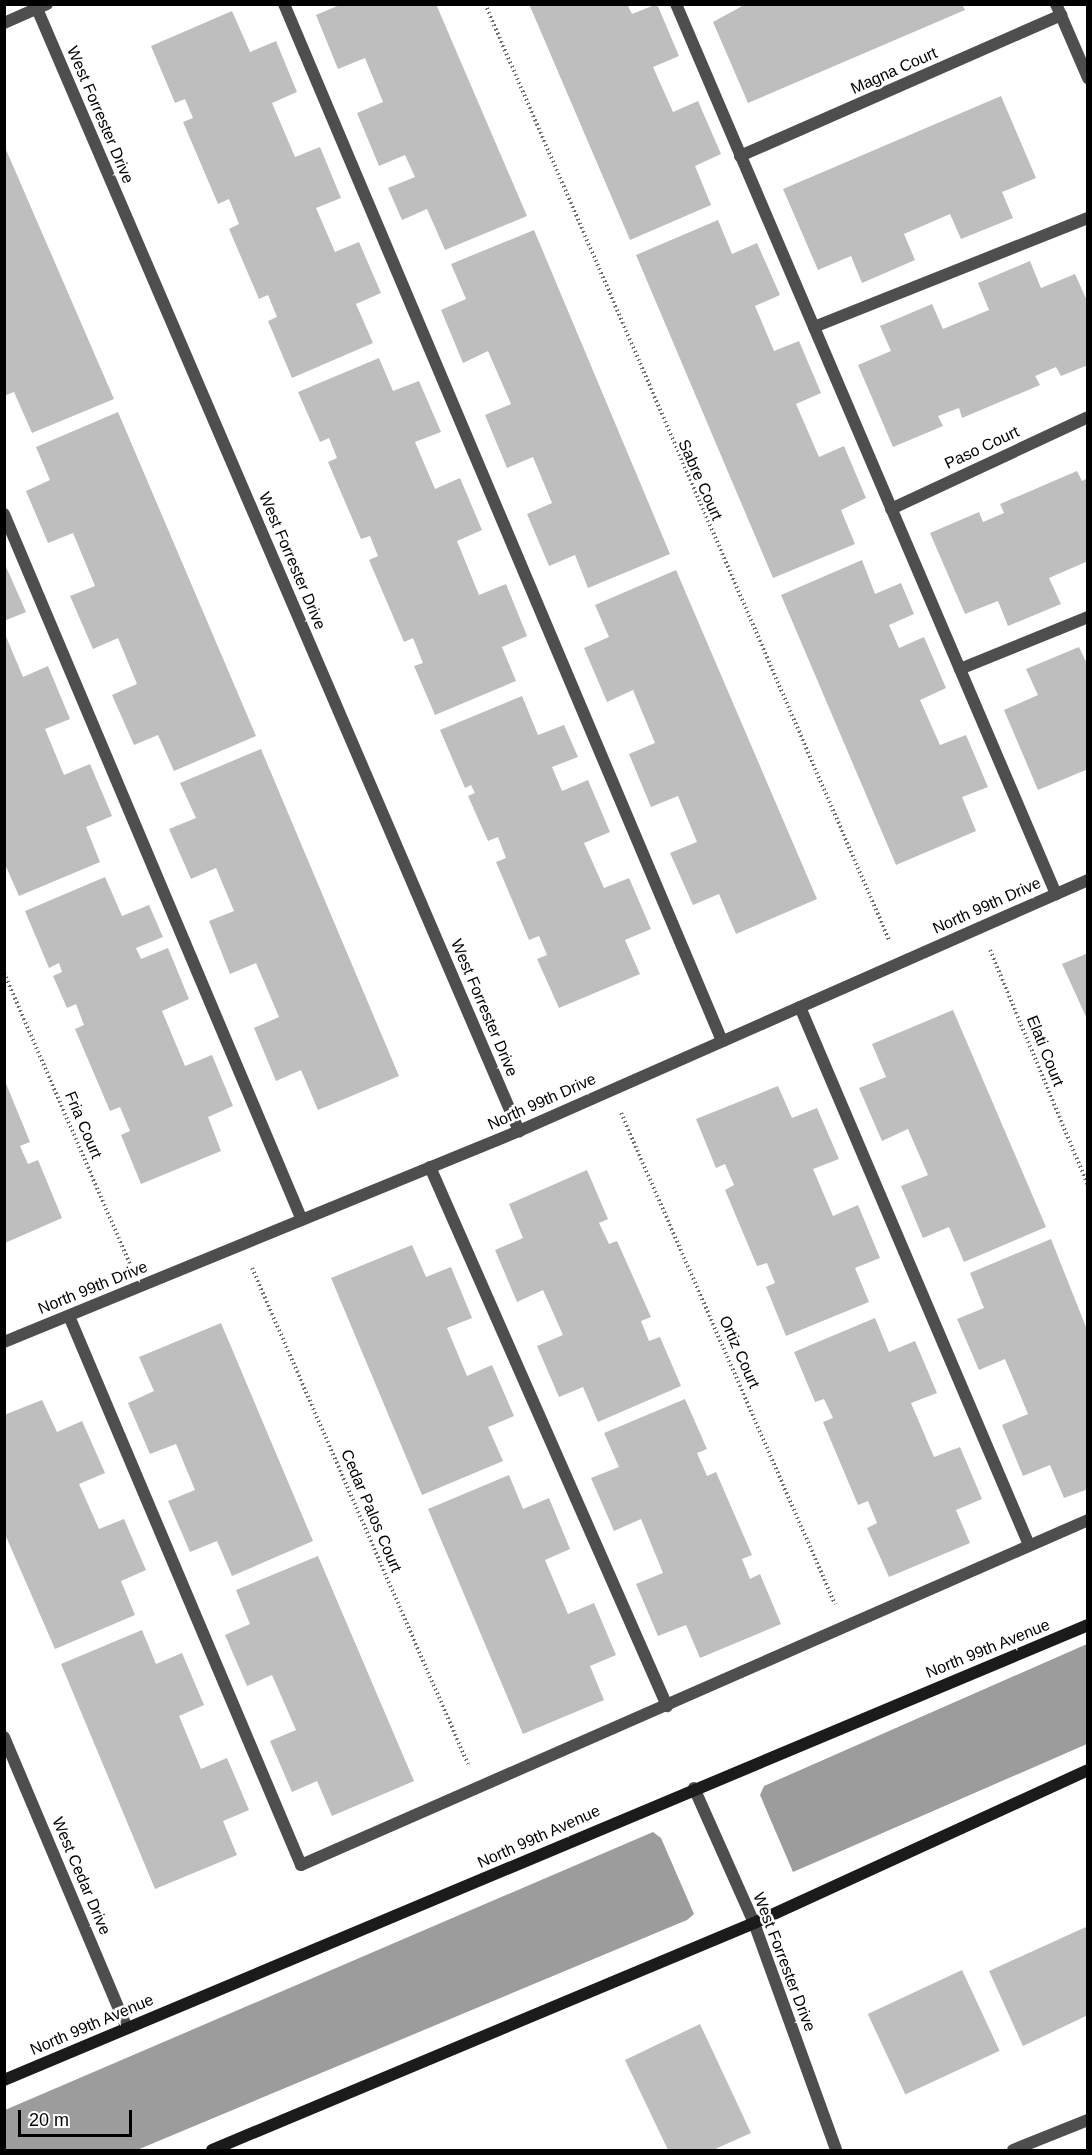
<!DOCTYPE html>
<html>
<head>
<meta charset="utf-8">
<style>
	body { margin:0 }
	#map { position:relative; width:1092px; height:2155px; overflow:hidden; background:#fff; font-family:Arial,sans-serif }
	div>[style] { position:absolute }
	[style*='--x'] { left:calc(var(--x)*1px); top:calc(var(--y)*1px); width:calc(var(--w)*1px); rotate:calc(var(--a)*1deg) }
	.water>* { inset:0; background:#9c9c9c }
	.building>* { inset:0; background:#bebebe; transform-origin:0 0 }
	.path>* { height:4px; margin-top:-2px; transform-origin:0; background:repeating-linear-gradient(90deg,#707070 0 1.5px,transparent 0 4.5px) }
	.lane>* { height:12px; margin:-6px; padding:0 6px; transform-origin:6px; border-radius:6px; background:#4e4e4e }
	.street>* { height:12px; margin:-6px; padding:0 6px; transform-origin:6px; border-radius:6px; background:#4e4e4e }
	.secondary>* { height:12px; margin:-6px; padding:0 6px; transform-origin:6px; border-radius:6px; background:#1b1b1b }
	span { translate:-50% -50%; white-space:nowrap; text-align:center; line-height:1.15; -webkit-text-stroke:5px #fff; paint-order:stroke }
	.street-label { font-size:16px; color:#000 }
	.frame { position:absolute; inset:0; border:6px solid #000; pointer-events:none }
	.scale { position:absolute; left:18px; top:2110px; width:114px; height:27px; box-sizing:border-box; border:3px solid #000; border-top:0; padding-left:8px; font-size:18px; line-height:21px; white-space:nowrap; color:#000; -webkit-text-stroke:4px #fff; paint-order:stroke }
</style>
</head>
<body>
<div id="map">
	<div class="water">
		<div style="clip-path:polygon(1087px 1644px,1087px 1744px,793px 1872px,760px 1795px,764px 1786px)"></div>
		<div style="clip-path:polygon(653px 1832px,661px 1838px,694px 1914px,687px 1920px,137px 2150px,5px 2150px,5px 2110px)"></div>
	</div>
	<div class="building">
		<div style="clip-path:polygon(342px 4px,436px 4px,527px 216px,445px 250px,427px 209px,402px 220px,388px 188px,415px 177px,405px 155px,379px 166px,357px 113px,383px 102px,365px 58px,338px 69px,316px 15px)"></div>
		<div style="clip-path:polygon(529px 4px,627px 4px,632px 14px,657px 4px,679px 56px,653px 67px,673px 112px,698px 101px,721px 154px,695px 166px,711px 205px,630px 240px)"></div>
		<div style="clip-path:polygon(746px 4px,962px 4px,965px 10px,748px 103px,713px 22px)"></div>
		<div style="clip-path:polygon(232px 11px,250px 52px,276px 41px,297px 92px,272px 103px,295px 157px,320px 147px,341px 198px,316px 208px,335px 252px,359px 242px,381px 293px,356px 304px,373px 343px,292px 378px,268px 321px,277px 317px,268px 295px,259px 299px,229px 229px,239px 224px,229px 199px,218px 204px,183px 122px,193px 118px,185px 99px,175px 103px,151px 46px)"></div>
		<div style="clip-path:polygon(1001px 96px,1036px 178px,1002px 192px,1013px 218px,961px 239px,950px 214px,904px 234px,915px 260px,862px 283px,851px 256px,818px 270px,783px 189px)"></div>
		<div style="clip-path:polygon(4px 145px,114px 399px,32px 433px,14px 392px,4px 396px)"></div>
		<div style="clip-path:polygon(718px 220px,732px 254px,757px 243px,780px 295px,755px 306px,774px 351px,799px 341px,821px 393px,796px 404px,819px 457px,844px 446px,866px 498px,841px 510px,855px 544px,773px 578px,636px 255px)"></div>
		<div style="clip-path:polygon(534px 230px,670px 554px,588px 588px,575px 555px,549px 566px,527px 514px,552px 503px,533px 457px,507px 468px,485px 415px,511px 404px,488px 351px,463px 363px,441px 310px,466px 299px,451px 264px)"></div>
		<div style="clip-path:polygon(1030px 261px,1041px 288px,1075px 274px,1088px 303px,1088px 365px,1061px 376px,1056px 367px,1035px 376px,1040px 385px,962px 418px,959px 408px,938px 416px,943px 426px,893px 447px,858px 365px,891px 351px,880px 326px,932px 304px,943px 329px,989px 310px,978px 283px)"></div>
		<div style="clip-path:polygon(379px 358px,393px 391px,419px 381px,441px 432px,415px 442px,435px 489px,460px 478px,482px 530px,457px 541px,479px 595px,506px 584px,527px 636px,502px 647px,516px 681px,435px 715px,414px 666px,423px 663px,413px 638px,404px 642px,369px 560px,378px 556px,370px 536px,361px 539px,328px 462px,337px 458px,329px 438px,320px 442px,298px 392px)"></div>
		<div style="clip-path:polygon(118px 412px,256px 736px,174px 771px,158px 735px,134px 745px,112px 695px,137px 684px,118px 638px,93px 649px,70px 596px,95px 586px,73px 533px,48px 543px,26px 491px,50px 480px,36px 447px)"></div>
		<div style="clip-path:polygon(1077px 471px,1082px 481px,1088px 478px,1088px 561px,1049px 578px,1061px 604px,1008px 626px,998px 601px,965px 614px,930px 533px,979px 512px,983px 522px,1004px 513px,1000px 504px)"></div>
		<div style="clip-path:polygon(862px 560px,875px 594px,901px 583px,914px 614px,889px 625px,899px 648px,924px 637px,946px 688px,920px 700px,940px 745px,966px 735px,988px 787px,962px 797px,976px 831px,896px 865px,781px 595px)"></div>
		<div style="clip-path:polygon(4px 562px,26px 612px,4px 621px)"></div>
		<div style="clip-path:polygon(676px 570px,817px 899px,736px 934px,719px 894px,693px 905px,670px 853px,697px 842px,678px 796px,651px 807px,629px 754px,655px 743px,633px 690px,607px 702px,584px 648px,609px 637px,595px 605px)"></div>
		<div style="clip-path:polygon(5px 634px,23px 677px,48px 666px,70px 719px,45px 729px,64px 775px,90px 764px,112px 816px,86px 827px,100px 862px,19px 896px,4px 862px)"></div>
		<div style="clip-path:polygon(1079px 647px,1088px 666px,1088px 769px,1038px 790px,1004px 710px,1038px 695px,1026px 669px)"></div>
		<div style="clip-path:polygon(522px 696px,538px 735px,564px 725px,578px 757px,552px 767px,562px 791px,588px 780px,610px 832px,584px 843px,604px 888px,629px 878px,651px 929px,625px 940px,640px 974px,559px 1008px,537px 959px,547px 955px,539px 936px,529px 940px,496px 862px,506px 858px,498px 837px,488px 841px,468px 796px,475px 793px,471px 785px,465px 788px,440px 730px)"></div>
		<div style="clip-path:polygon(261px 749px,399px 1076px,318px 1110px,301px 1070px,276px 1081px,254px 1028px,279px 1017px,256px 963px,230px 974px,209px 921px,234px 911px,216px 868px,191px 879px,169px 829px,196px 818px,180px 783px)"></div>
		<div style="clip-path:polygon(105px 877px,122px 916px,149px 905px,163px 937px,136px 948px,141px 959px,168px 948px,189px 999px,162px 1011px,185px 1066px,212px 1055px,233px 1106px,208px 1117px,221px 1151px,141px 1184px,121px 1135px,130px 1131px,120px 1107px,110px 1111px,75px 1029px,84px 1025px,76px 1004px,67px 1008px,53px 976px,62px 972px,59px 963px,49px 968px,25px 911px)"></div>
		<div style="clip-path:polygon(1088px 953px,1088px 1019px,1087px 1019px,1062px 964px)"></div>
		<div style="clip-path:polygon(953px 1010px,1046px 1227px,964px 1262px,949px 1227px,923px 1238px,901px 1186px,928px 1175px,908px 1129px,882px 1141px,859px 1088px,886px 1077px,872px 1044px)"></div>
		<div style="clip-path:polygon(5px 1081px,30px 1142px,20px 1146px,28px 1164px,38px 1160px,62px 1218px,5px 1243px)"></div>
		<div style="clip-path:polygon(778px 1086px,792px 1118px,817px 1108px,839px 1159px,813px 1169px,833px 1216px,858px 1205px,880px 1258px,855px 1268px,869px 1302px,786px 1336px,766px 1287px,775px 1283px,767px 1263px,757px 1266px,725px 1190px,734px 1185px,725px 1164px,716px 1168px,696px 1119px)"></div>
		<div style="clip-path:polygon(587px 1170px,608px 1219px,599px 1223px,609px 1244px,617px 1241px,651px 1317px,641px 1321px,649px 1341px,660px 1337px,681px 1386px,598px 1422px,583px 1387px,559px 1397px,537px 1346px,563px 1335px,543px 1290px,517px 1302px,495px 1250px,523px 1238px,509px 1204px)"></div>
		<div style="clip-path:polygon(1051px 1239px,1088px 1332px,1088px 1489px,1064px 1498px,1050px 1465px,1023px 1476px,1002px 1425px,1028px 1414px,1005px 1359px,979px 1370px,957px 1319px,984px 1308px,970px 1273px)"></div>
		<div style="clip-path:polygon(412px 1245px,426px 1277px,451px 1267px,472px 1318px,447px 1328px,467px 1376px,492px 1365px,514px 1416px,488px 1427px,503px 1461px,422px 1495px,331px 1278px)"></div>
		<div style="clip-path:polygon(875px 1318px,889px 1352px,915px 1341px,937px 1393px,911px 1403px,934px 1457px,960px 1447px,982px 1499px,956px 1510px,970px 1543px,889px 1577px,867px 1528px,877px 1523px,868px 1501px,858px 1505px,823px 1422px,833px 1418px,824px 1399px,815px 1402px,794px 1352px)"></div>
		<div style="clip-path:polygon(221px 1323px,313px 1541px,232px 1576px,217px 1541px,190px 1552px,168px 1501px,195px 1490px,176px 1444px,150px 1454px,128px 1403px,154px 1391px,139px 1357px)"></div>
		<div style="clip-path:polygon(685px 1399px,707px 1449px,697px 1453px,707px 1476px,716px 1472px,752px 1555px,742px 1559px,750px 1579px,760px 1574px,781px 1624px,700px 1658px,686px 1625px,658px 1636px,636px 1584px,663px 1573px,641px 1519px,614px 1531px,591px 1478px,619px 1467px,604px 1433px)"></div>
		<div style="clip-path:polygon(42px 1400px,57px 1432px,82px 1421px,105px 1473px,79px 1484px,99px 1529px,124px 1519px,146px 1570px,121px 1581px,135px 1615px,55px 1649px,4px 1532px,4px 1415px)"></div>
		<div style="clip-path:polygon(509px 1475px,523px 1509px,549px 1498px,570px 1549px,545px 1560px,568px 1614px,594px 1603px,616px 1655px,590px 1666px,604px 1700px,523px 1734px,428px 1509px)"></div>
		<div style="clip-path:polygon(318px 1556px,414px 1781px,332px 1816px,317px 1781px,292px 1792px,270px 1741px,296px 1730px,272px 1675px,247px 1686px,225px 1635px,250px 1624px,236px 1590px)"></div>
		<div style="clip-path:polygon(142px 1630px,156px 1664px,182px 1653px,204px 1705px,179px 1716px,201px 1769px,227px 1758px,249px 1810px,223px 1821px,237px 1855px,155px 1889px,61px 1664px)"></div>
		<div style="clip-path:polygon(1088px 1926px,1088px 2015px,1023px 2046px,989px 1971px)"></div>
		<div style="left:962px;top:1970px;width:89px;height:104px;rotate:65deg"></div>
		<div style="clip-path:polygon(700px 2024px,751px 2133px,713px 2150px,668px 2150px,625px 2060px)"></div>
	</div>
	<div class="path">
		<div style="--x:485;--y:4;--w:1019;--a:66.65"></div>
		<div style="--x:990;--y:950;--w:255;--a:67.4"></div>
		<div style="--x:4;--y:973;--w:317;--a:66.6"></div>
		<div style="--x:621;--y:1113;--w:536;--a:66.45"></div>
		<div style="--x:252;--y:1268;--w:541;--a:66.47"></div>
	</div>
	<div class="lane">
		<div style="--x:284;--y:4;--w:1126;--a:67.1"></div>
		<div style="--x:676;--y:4;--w:968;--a:66.88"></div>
		<div style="--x:814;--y:327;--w:295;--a:-21.7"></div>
		<div style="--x:4;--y:514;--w:766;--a:67.12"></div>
		<div style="--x:960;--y:669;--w:138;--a:-22.1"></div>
		<div style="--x:800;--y:1007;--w:585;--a:66.94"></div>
		<div style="--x:430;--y:1167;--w:589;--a:66.26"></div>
		<div style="--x:69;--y:1316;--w:596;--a:67.09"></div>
		<div style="--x:301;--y:1865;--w:859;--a:-23.67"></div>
	</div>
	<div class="street">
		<div style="--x:35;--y:4;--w:1227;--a:66.76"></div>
		<div style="--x:1056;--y:4;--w:81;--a:66.6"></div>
		<div style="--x:4;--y:23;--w:47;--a:-23.8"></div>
		<div style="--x:740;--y:156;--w:351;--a:-23.7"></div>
		<div style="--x:891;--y:509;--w:217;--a:-25"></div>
		<div style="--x:4;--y:1342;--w:557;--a:-22.28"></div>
		<div style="--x:519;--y:1131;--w:622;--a:-23.8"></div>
		<div style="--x:4;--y:1737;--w:316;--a:67.1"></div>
		<div style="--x:694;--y:1788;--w:148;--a:66"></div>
		<div style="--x:754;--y:1923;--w:241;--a:70.1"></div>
		<div style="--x:1013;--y:2150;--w:81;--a:-21.8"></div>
	</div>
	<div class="secondary">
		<div style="--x:4;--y:2080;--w:1176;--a:-22.77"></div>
		<div style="--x:212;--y:2150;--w:588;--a:-22.72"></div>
		<div style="--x:754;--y:1923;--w:367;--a:-24.6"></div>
	</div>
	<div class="street-label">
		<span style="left:894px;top:71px;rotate:-24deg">Magna Court</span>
		<span style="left:100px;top:115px;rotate:67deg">West Forrester Drive</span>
		<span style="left:982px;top:448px;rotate:-25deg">Paso Court</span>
		<span style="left:700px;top:480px;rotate:66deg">Sabre Court</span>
		<span style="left:292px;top:561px;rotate:67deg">West Forrester Drive</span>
		<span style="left:987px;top:906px;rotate:-24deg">North 99th Drive</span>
		<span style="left:484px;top:1008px;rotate:67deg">West Forrester Drive</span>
		<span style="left:1045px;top:1051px;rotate:68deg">Elati Court</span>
		<span style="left:542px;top:1102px;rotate:-24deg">North 99th Drive</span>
		<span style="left:83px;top:1125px;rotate:67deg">Fria Court</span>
		<span style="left:93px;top:1288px;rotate:-22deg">North 99th Drive</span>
		<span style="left:739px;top:1352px;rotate:66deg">Ortiz Court</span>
		<span style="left:371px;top:1511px;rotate:67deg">Cedar Palos Court</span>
		<span style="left:988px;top:1649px;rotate:-22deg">North 99th Avenue</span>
		<span style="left:539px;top:1837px;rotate:-24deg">North 99th Avenue</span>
		<span style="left:81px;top:1876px;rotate:67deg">West Cedar Drive</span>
		<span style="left:784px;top:1962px;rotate:69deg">West Forrester Drive</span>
		<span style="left:92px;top:2025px;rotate:-23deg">North 99th Avenue</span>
	</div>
	<div class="frame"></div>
	<div class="scale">20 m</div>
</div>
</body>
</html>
